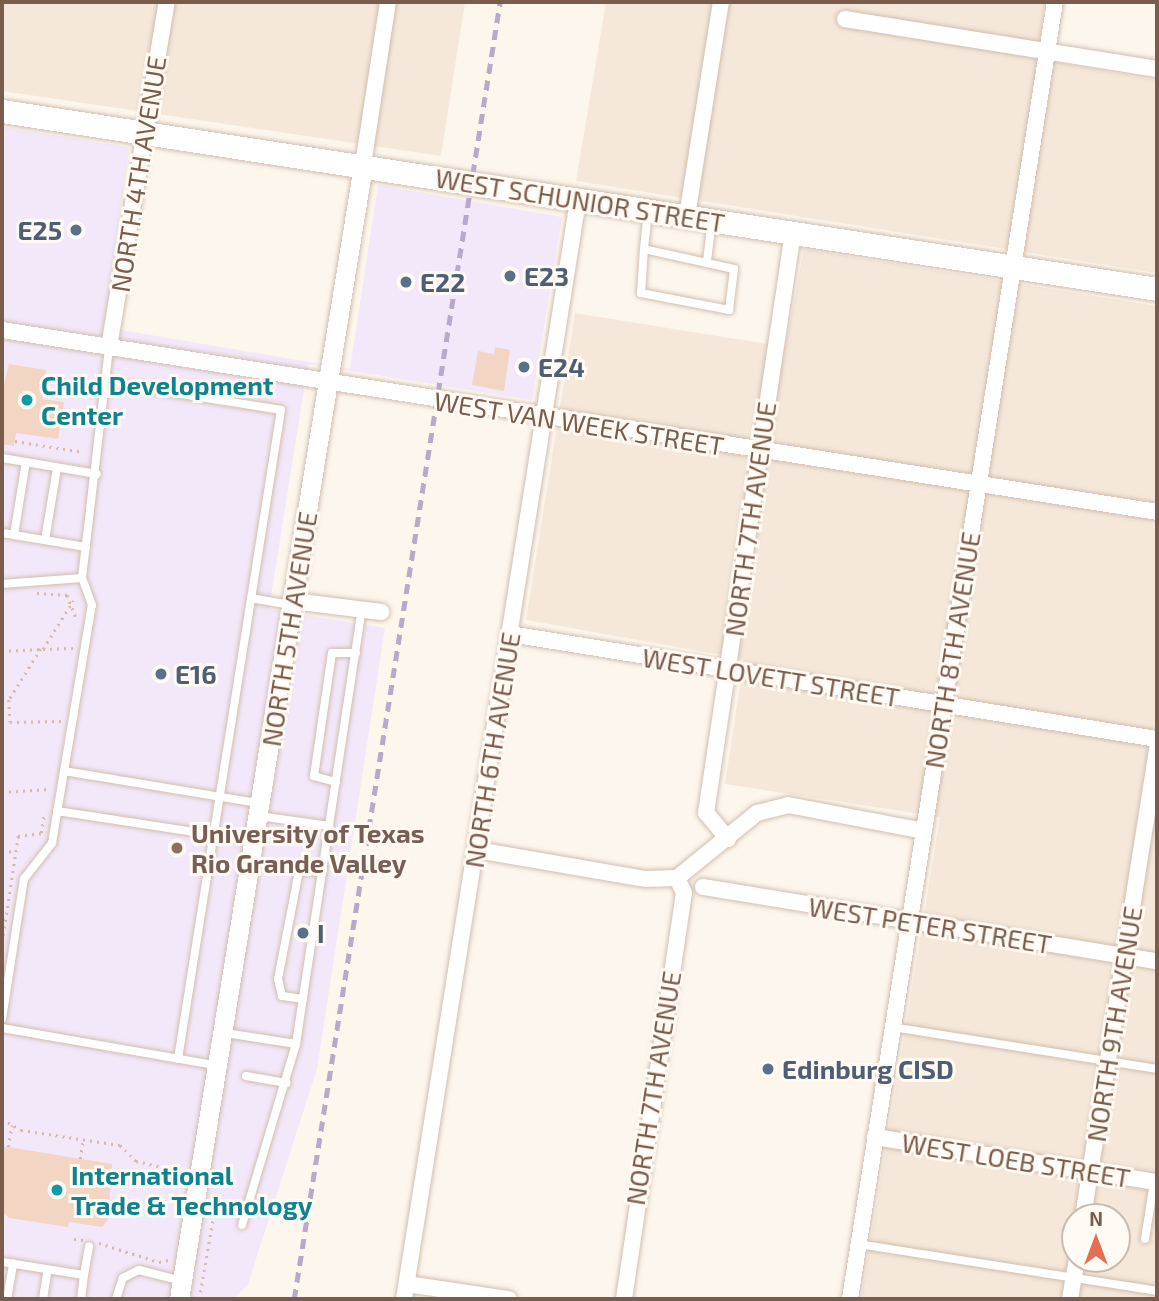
<!DOCTYPE html>
<html>
<head>
<meta charset="utf-8">
<style>
	body { margin:0 }
	#map { position:relative; width:1159px; height:1301px; overflow:hidden; background:#fdf6ec; font-family:"Exo 2",sans-serif }
	div>[style] { position:absolute }
	[style*='--x'] { left:calc(var(--x)*1px); top:calc(var(--y)*1px); width:calc(var(--w)*1px); rotate:calc(var(--a)*1deg) }
	.residential>* { inset:0; background:#f5e8da }
	.education>* { inset:0; background:#f3e8fa }
	.building>* { inset:0; background:#f3d5c3 }
	.path>* { height:2.5px; margin-top:-1.25px; transform-origin:0; background:repeating-linear-gradient(90deg,#d9b8a5 0 2px,transparent 0 7px) }
	.roads { filter:drop-shadow(0 0 2px #d1beb0) drop-shadow(0 0 2px #d1beb0) }
	.service>* { height:8px; margin:-4px; padding:0 4px; transform-origin:4px; border-radius:4px; background:#fff }
	.minor>* { height:16px; margin:-8px; padding:0 8px; transform-origin:8px; border-radius:8px; background:#fff }
	.tertiary>* { height:19px; margin:-9.5px; padding:0 9.5px; transform-origin:9.5px; border-radius:9.5px; background:#fff }
	.secondary>* { height:23px; margin:-11.5px; padding:0 11.5px; transform-origin:11.5px; border-radius:11.5px; background:#fff }
	.rail>* { height:4.5px; margin-top:-2.25px; transform-origin:0; background:repeating-linear-gradient(90deg,#b9a8c9 0 10px,transparent 0 17px) }
	.dots>* { width:19px; height:19px; translate:-50% -50%; box-sizing:border-box; border:4px solid #fffaf3; border-radius:50% }
	span { translate:-50% -50%; white-space:nowrap; text-align:center; line-height:1.15; -webkit-text-stroke:6px #fffaf3; paint-order:stroke }
	.street-label { font-size:26px; color:#7a5c4d }
	.service-label { font-size:26px; color:#4e5e75; font-weight:700 }
	.right { translate:-100% -50%; text-align:right }
	.left { translate:0 -50%; text-align:left }
	.culture-label { font-size:26px; color:#0d838f; font-weight:700 }
	.education-label { font-size:26px; color:#785e54; font-weight:700 }
	.frame { position:absolute; inset:0; border:4px solid #7a5c4d; pointer-events:none }
	.north { position:absolute; left:1061px; top:1203px; width:70px; height:70px; box-sizing:border-box; background:#fffaf3; border:2px solid #cabbb1; border-radius:50%; rotate:0deg; font-size:19px; font-weight:700; line-height:28px; text-align:center; color:#7a5c4d }
	.north::after { content:''; display:block; margin:auto; width:24px; height:32px; background:#e76f51; clip-path:polygon(50% 0,100% 100%,50% 72%,0 100%) }
</style>
</head>
<body>
<div id="map">
	<div class="residential">
		<div style="clip-path:polygon(2px 2px,465px 2px,441px 156px,2px 91px)"></div>
		<div style="clip-path:polygon(606px 2px,1045px 2px,1037px 59px,1157px 80px,1157px 273px,576px 181px)"></div>
		<div style="clip-path:polygon(evenodd,804px 249px,1157px 306px,1157px 1299px,861px 1299px,940px 817px,725px 784px,744px 659px,526px 620px,575px 313px,785px 347px,804px 249px,1075px 1217px,1117px 1217px,1117px 1259px,1075px 1259px,1075px 1217px)"></div>
	</div>
	<div class="education">
		<div style="clip-path:polygon(2px 127px,129px 147px,104px 327px,350px 369px,378px 185px,562px 217px,532px 400px,308px 364px,269px 609px,385px 628px,317px 1069px,248px 1284px,234px 1299px,2px 1299px)"></div>
	</div>
	<div class="building">
		<div style="clip-path:polygon(495px 347px,510px 350px,504px 391px,472px 385px,478px 351px,494px 354px)"></div>
		<div style="clip-path:polygon(9px 364px,46px 370px,42px 399px,64px 402px,58px 439px,16px 433px,14px 446px,2px 444px,2px 392px)"></div>
		<div style="clip-path:polygon(2px 1146px,112px 1164px,108px 1220px,102px 1227px,69px 1222px,68px 1227px,9px 1218px,2px 1211px)"></div>
	</div>
	<div class="path">
		<div style="--x:15;--y:441;--w:69;--a:9.2"></div>
		<div style="--x:37;--y:593;--w:30;--a:4"></div>
		<div style="--x:67;--y:595;--w:27;--a:68"></div>
		<div style="--x:41;--y:649;--w:60;--a:122.1"></div>
		<div style="--x:9;--y:700;--w:22;--a:87"></div>
		<div style="--x:10;--y:722;--w:51;--a:-1.1"></div>
		<div style="--x:43;--y:649;--w:30;--a:-2"></div>
		<div style="--x:2;--y:651;--w:41;--a:-2.8"></div>
		<div style="--x:43;--y:649;--w:57;--a:-58"></div>
		<div style="--x:2;--y:792;--w:48;--a:-3.6"></div>
		<div style="--x:2;--y:852;--w:14;--a:-4"></div>
		<div style="--x:2;--y:942;--w:107;--a:-81.4"></div>
		<div style="--x:18;--y:836;--w:23;--a:-7"></div>
		<div style="--x:41;--y:833;--w:17;--a:-80"></div>
		<div style="--x:2;--y:1119;--w:22;--a:30"></div>
		<div style="--x:21;--y:1130;--w:100;--a:8.6"></div>
		<div style="--x:120;--y:1145;--w:23;--a:45"></div>
		<div style="--x:136;--y:1161;--w:45;--a:12.8"></div>
		<div style="--x:180;--y:1171;--w:7;--a:63"></div>
		<div style="--x:8;--y:1147;--w:22;--a:-80"></div>
		<div style="--x:80;--y:1159;--w:20;--a:-81"></div>
		<div style="--x:74;--y:1239;--w:9;--a:6"></div>
		<div style="--x:99;--y:1243;--w:63;--a:17.6"></div>
		<div style="--x:159;--y:1262;--w:10;--a:-11"></div>
		<div style="--x:199;--y:1299;--w:81;--a:-80.1"></div>
	</div>
	<div class="roads">
		<div class="service">
			<div style="--x:644;--y:249;--w:44;--a:93.9"></div>
			<div style="--x:641;--y:293;--w:90;--a:10.9"></div>
			<div style="--x:729;--y:310;--w:41;--a:-83"></div>
			<div style="--x:734;--y:269;--w:92;--a:-167.5"></div>
			<div style="--x:644;--y:249;--w:37;--a:-84"></div>
			<div style="--x:707;--y:261;--w:38;--a:-83"></div>
			<div style="--x:105;--y:382;--w:178;--a:9"></div>
			<div style="--x:281;--y:410;--w:657;--a:99.02"></div>
			<div style="--x:2;--y:458;--w:96;--a:9.6"></div>
			<div style="--x:2;--y:533;--w:85;--a:9.5"></div>
			<div style="--x:14;--y:535;--w:74;--a:-80.7"></div>
			<div style="--x:45;--y:540;--w:73;--a:-80.5"></div>
			<div style="--x:2;--y:584;--w:80;--a:-4.3"></div>
			<div style="--x:251;--y:598;--w:40;--a:10"></div>
			<div style="--x:64;--y:771;--w:197;--a:9.4"></div>
			<div style="--x:336;--y:782;--w:23;--a:-165"></div>
			<div style="--x:314;--y:776;--w:124;--a:-81.7"></div>
			<div style="--x:332;--y:653;--w:24;--a:0"></div>
			<div style="--x:57;--y:811;--w:197;--a:8.7"></div>
			<div style="--x:259;--y:816;--w:71;--a:8.1"></div>
			<div style="--x:303;--y:999;--w:21;--a:-172"></div>
			<div style="--x:282;--y:996;--w:17;--a:-103"></div>
			<div style="--x:278;--y:979;--w:110;--a:-79"></div>
			<div style="--x:299;--y:871;--w:24;--a:-2"></div>
			<div style="--x:2;--y:1019;--w:142;--a:-81.1"></div>
			<div style="--x:24;--y:879;--w:46;--a:-52.1"></div>
			<div style="--x:52;--y:843;--w:241;--a:-80.5"></div>
			<div style="--x:92;--y:605;--w:29;--a:-110"></div>
			<div style="--x:82;--y:578;--w:233;--a:-83.3"></div>
			<div style="--x:892;--y:1027;--w:268;--a:9"></div>
			<div style="--x:2;--y:1028;--w:216;--a:9.9"></div>
			<div style="--x:225;--y:1033;--w:72;--a:8.8"></div>
			<div style="--x:296;--y:1044;--w:439;--a:-81.4"></div>
			<div style="--x:246;--y:1076;--w:41;--a:9.9"></div>
			<div style="--x:242;--y:1225;--w:189;--a:-73.4"></div>
			<div style="--x:1145;--y:1239;--w:58;--a:-81"></div>
			<div style="--x:858;--y:1244;--w:303;--a:8.9"></div>
			<div style="--x:2;--y:1262;--w:83;--a:9"></div>
			<div style="--x:84;--y:1275;--w:24;--a:97"></div>
			<div style="--x:84;--y:1275;--w:29;--a:-80"></div>
			<div style="--x:7;--y:1299;--w:36;--a:-80"></div>
			<div style="--x:43;--y:1299;--w:30;--a:-81"></div>
			<div style="--x:116;--y:1299;--w:22;--a:-72"></div>
			<div style="--x:123;--y:1278;--w:18;--a:-27"></div>
			<div style="--x:139;--y:1270;--w:44;--a:14.3"></div>
		</div>
		<div class="minor">
			<div style="--x:845;--y:19;--w:316;--a:9.1"></div>
			<div style="--x:363;--y:165;--w:165;--a:-81.3"></div>
			<div style="--x:687;--y:216;--w:217;--a:-81"></div>
			<div style="--x:2;--y:330;--w:1169;--a:8.95"></div>
			<div style="--x:109;--y:347;--w:350;--a:-80.5"></div>
			<div style="--x:293;--y:601;--w:89;--a:7.1"></div>
			<div style="--x:510;--y:634;--w:655;--a:9.22"></div>
			<div style="--x:728;--y:839;--w:34;--a:-130"></div>
			<div style="--x:706;--y:813;--w:587;--a:-81.48"></div>
			<div style="--x:477;--y:850;--w:170;--a:9.8"></div>
			<div style="--x:645;--y:879;--w:32;--a:-2"></div>
			<div style="--x:677;--y:878;--w:103;--a:-39.1"></div>
			<div style="--x:757;--y:813;--w:32;--a:-14"></div>
			<div style="--x:788;--y:805;--w:138;--a:10.8"></div>
			<div style="--x:703;--y:887;--w:460;--a:9.3"></div>
			<div style="--x:875;--y:1137;--w:286;--a:9.1"></div>
			<div style="--x:1083;--y:1217;--w:475;--a:-81"></div>
			<div style="--x:407;--y:1284;--w:103;--a:8.4"></div>
			<div style="--x:404;--y:1299;--w:1112;--a:-81"></div>
			<div style="--x:624;--y:1299;--w:410;--a:-81.6"></div>
			<div style="--x:684;--y:893;--w:17;--a:-115"></div>
			<div style="--x:850;--y:1299;--w:1313;--a:-81.02"></div>
			<div style="--x:1070;--y:1299;--w:41;--a:-80.1"></div>
		</div>
		<div class="tertiary">
			<div style="--x:179;--y:1299;--w:1149;--a:-80.78"></div>
		</div>
		<div class="secondary">
			<div style="--x:2;--y:111;--w:1169;--a:8.76"></div>
		</div>
	</div>
	<div class="rail">
		<div style="--x:294;--y:1299;--w:1313;--a:-80.98"></div>
	</div>
	<div class="dots">
		<div style="left:76px;top:230px;background:#5c6f8a"></div>
		<div style="left:510px;top:276px;background:#5c6f8a"></div>
		<div style="left:406px;top:282px;background:#5c6f8a"></div>
		<div style="left:524px;top:367px;background:#5c6f8a"></div>
		<div style="left:27px;top:400px;background:#0f9aa8"></div>
		<div style="left:161px;top:674px;background:#5c6f8a"></div>
		<div style="left:177px;top:848px;background:#8d6e63"></div>
		<div style="left:303px;top:933px;background:#5c6f8a"></div>
		<div style="left:768px;top:1069px;background:#5c6f8a"></div>
		<div style="left:57px;top:1190px;background:#0f9aa8"></div>
	</div>
	<div class="street-label">
		<span style="left:138px;top:174px;rotate:-81deg">NORTH 4TH AVENUE</span>
		<span style="left:580px;top:200px;rotate:9deg">WEST SCHUNIOR STREET</span>
		<span style="left:579px;top:423px;rotate:9deg">WEST VAN WEEK STREET</span>
		<span style="left:750px;top:519px;rotate:-82deg">NORTH 7TH AVENUE</span>
		<span style="left:289px;top:629px;rotate:-81deg">NORTH 5TH AVENUE</span>
		<span style="left:952px;top:650px;rotate:-81deg">NORTH 8TH AVENUE</span>
		<span style="left:771px;top:677px;rotate:9deg">WEST LOVETT STREET</span>
		<span style="left:492px;top:750px;rotate:-81deg">NORTH 6TH AVENUE</span>
		<span style="left:930px;top:925px;rotate:9deg">WEST PETER STREET</span>
		<span style="left:1114px;top:1024px;rotate:-81deg">NORTH 9TH AVENUE</span>
		<span style="left:653px;top:1088px;rotate:-81deg">NORTH 7TH AVENUE</span>
		<span style="left:1016px;top:1160px;rotate:9deg">WEST LOEB STREET</span>
	</div>
	<div class="service-label">
		<span class="right" style="left:62px;top:230px">E25</span>
		<span class="left" style="left:524px;top:276px">E23</span>
		<span class="left" style="left:420px;top:282px">E22</span>
		<span class="left" style="left:538px;top:367px">E24</span>
		<span class="left" style="left:175px;top:674px">E16</span>
		<span class="left" style="left:317px;top:933px">I</span>
		<span class="left" style="left:782px;top:1069px">Edinburg CISD</span>
	</div>
	<div class="culture-label">
		<span class="left" style="left:41px;top:400px">Child Development<br>Center</span>
		<span class="left" style="left:71px;top:1190px">International<br>Trade &amp; Technology</span>
	</div>
	<div class="education-label">
		<span class="left" style="left:191px;top:848px">University of Texas<br>Rio Grande Valley</span>
	</div>
	<div class="frame"></div>
	<div class="north">N</div>
</div>
</body>
</html>
